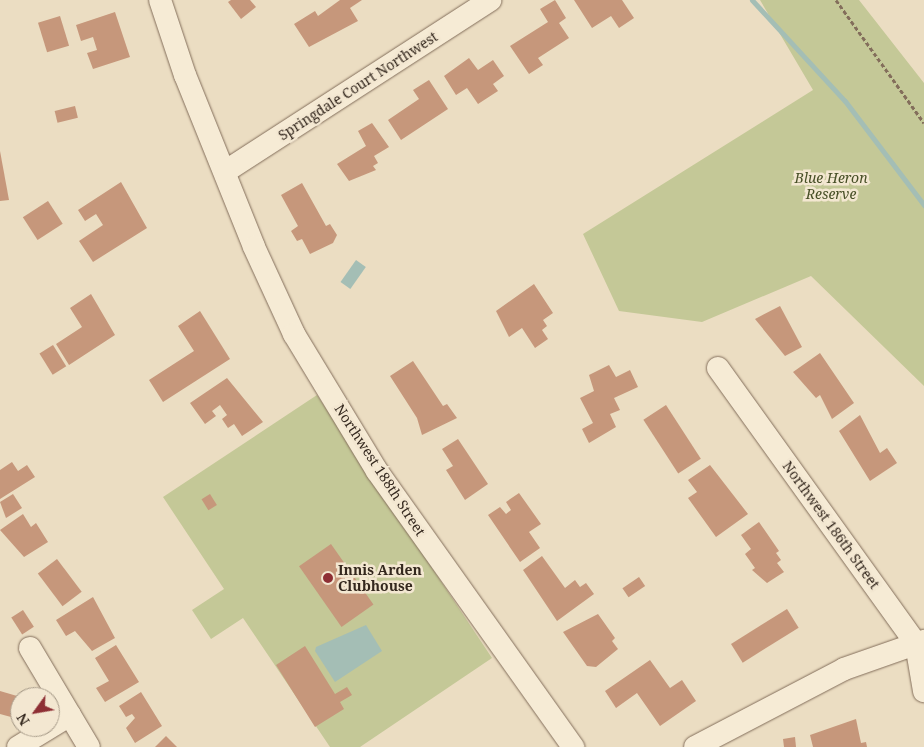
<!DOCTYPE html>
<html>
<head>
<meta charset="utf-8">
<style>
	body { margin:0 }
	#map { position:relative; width:924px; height:747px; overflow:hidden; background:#ebddc2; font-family:"Noto Serif",serif }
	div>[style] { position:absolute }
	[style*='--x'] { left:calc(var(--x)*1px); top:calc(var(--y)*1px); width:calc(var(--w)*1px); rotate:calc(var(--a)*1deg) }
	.green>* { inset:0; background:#c4c897 }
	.water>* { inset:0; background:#a4beb5; transform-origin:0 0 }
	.stream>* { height:5px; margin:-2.5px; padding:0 2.5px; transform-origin:2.5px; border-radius:2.5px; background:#a4beb5 }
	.building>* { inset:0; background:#c6977b; transform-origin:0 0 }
	.path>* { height:3px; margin-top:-1.5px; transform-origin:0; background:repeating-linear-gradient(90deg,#836e5b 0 4px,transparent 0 6.5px) }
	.roads { filter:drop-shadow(0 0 1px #836e5b) drop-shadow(0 0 1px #836e5b) }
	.minor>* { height:22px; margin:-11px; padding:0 11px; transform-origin:11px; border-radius:11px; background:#f6ebd5 }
	.dots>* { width:14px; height:14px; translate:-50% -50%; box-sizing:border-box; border:2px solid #f3e7d1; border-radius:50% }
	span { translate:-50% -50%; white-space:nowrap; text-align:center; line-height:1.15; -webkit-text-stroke:5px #f3e7d1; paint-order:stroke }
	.street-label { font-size:14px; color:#34281e }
	.park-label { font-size:14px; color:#474f26; font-style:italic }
	.poi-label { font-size:14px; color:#34281e; font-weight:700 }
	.left { translate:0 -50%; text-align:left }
	.north { position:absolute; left:10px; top:687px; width:50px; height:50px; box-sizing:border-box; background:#f3e7d1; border:1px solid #a79b89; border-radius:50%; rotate:238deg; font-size:14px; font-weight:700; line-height:20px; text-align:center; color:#34281e }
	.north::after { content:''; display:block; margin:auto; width:18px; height:22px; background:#8e2f34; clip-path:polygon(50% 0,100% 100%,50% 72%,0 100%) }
</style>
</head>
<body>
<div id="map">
	<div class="green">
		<div style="clip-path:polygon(760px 0,859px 0,924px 83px,924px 386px,811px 276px,702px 322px,619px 311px,583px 234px,813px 90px)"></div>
		<div style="clip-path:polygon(317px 395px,492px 658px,360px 747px,330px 747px,243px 618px,211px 639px,192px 610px,224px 589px,163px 497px)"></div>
	</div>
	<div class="water">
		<div style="left:356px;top:260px;width:12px;height:27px;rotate:35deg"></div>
		<div style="clip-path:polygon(366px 625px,382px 651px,335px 682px,315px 651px,316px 647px)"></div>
	</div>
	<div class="stream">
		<div style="--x:752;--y:0;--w:137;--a:47.4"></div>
		<div style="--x:845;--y:101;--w:131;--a:52.8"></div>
	</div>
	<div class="building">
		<div style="clip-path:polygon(231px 0,250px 0,256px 7px,241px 19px,228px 2px)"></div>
		<div style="clip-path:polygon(362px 0,350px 8px,358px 21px,309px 47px,294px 24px,315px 11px,318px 16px,340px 0)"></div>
		<div style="clip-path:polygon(555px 0,566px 18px,559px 23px,569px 38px,538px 58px,543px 65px,529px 74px,510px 46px,548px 22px,540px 9px)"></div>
		<div style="clip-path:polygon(574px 0,622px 0,634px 18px,619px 28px,611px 16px,592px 28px)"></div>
		<div style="clip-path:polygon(115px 12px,130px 57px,93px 69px,87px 53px,97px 50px,93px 37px,81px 41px,76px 25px)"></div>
		<div style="left:60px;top:16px;width:31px;height:23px;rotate:73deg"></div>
		<div style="clip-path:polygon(469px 58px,478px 70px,493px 60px,504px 76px,493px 84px,498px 91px,478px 104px,467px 88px,456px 95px,444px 76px)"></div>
		<div style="clip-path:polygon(429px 80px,448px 109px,401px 140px,388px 120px,419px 99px,413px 90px)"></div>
		<div style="left:75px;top:106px;width:12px;height:21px;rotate:76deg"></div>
		<div style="clip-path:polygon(372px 123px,389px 147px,374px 156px,378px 163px,373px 166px,376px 170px,349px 181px,337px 164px,366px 146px,358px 131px)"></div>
		<div style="clip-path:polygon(0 151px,9px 200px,0 201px)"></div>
		<div style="clip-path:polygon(121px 182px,147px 228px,93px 262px,79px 241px,103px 225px,96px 214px,85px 221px,78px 210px)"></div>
		<div style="clip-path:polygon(302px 183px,326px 226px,330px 224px,337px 235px,333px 243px,310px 254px,302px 239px,297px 241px,291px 231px,298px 226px,281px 195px)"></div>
		<div style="left:48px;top:201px;width:27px;height:30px;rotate:57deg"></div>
		<div style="clip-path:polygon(534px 284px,553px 313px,543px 320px,547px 326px,542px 330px,548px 339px,535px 348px,522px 328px,509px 337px,496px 311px)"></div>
		<div style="clip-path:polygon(91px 294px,115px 335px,69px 365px,56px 344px,82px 327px,70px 308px)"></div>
		<div style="clip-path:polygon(780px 306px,802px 347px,785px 356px,755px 319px)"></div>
		<div style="clip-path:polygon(200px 311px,230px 359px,163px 402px,149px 380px,194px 351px,178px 326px)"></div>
		<div style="left:53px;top:345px;width:25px;height:16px;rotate:58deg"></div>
		<div style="clip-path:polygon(820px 353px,854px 403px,832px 419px,820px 395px,816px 398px,793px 372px)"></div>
		<div style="clip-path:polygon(413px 361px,443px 406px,447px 404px,457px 418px,422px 435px,417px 418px,390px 376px)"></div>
		<div style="clip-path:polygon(609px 365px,616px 377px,630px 370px,638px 387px,614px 398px,620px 410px,610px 414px,616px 427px,589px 443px,582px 429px,593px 423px,580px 398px,594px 391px,589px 375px)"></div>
		<div style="clip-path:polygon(227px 378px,263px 422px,242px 436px,234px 424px,228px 428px,222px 419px,227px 415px,220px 405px,212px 411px,216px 416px,205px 424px,190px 403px)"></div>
		<div style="left:666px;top:405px;width:64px;height:27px;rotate:57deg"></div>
		<div style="clip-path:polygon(860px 415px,880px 453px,887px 448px,897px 463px,870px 481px,839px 431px)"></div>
		<div style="clip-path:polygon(458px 439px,488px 484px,465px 500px,446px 470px,453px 466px,442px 449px)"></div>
		<div style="clip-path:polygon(12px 462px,18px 471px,27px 465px,35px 477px,0 499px,0 470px)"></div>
		<div style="clip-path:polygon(710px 465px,748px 514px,716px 537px,688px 498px,697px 492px,688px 480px)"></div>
		<div style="clip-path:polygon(519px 493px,541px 524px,529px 532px,540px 548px,520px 562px,488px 515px,500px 507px,506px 514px,511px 510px,506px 502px)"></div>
		<div style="clip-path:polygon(13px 494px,22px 508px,6px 518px,0 502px)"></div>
		<div style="left:210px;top:494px;width:13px;height:10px;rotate:58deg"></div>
		<div style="clip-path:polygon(23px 514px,31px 527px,36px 523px,48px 542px,24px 557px,0 530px)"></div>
		<div style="clip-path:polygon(759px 522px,779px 551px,776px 553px,781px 560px,777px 563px,784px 572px,767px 583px,752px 570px,755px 568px,745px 554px,751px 549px,741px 535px)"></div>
		<div style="left:331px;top:544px;width:74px;height:39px;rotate:55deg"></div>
		<div style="clip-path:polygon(542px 556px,565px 588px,575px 580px,580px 587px,586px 583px,594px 594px,557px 621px,523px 570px)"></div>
		<div style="left:57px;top:559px;width:41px;height:24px;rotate:53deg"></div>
		<div style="left:639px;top:577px;width:11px;height:20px;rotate:56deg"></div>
		<div style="clip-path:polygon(93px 597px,115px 638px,92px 651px,75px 631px,66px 636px,56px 620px)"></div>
		<div style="left:787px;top:609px;width:22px;height:66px;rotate:58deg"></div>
		<div style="left:23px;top:610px;width:20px;height:14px;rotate:57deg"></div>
		<div style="clip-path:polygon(598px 614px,615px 638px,612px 641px,618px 649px,596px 667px,587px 666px,563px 632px)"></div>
		<div style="clip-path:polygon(116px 645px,139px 682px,105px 702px,96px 688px,109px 681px,95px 658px)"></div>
		<div style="clip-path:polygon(305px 646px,335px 694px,347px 687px,352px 695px,340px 702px,344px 709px,315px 727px,276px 665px)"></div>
		<div style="clip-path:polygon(650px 660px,670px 688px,682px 680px,696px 701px,660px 726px,637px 693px,616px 708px,605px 691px)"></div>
		<div style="clip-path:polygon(0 691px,17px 696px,11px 717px,0 714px)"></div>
		<div style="clip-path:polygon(141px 692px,162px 726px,135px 743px,126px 728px,135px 718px,132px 714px,126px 717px,119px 706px)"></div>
		<div style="clip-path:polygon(856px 719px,861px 743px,866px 742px,867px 747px,813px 747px,810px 735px)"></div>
		<div style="clip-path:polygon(166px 736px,177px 747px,155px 747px)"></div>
		<div style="clip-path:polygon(795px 737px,796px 747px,784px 747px,783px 739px)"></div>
	</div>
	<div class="path">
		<div style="--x:836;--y:0;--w:151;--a:54.4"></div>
	</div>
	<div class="roads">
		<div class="minor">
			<div style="--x:160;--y:0;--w:79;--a:71.6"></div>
			<div style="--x:185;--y:75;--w:185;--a:68.1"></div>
			<div style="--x:254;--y:247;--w:96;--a:65.3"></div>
			<div style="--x:294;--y:334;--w:160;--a:58.8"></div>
			<div style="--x:377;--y:471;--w:339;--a:54.6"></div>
			<div style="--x:226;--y:171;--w:315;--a:-32.9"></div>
			<div style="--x:718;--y:368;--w:340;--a:54.3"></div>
			<div style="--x:916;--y:644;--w:48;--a:80.3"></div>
			<div style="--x:30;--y:648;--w:115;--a:59.2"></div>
			<div style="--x:18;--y:747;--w:61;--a:-31.6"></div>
			<div style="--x:695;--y:747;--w:168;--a:-27.6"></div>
			<div style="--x:844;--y:669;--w:85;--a:-19.3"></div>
		</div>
	</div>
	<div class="dots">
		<div style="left:328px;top:578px;background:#8e2f34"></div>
	</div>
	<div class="street-label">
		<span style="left:358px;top:86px;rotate:-33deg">Springdale Court Northwest</span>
		<span style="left:380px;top:470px;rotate:57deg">Northwest 188th Street</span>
		<span style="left:831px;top:525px;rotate:54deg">Northwest 186th Street</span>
	</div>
	<div class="park-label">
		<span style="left:831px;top:186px">Blue Heron<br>Reserve</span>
	</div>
	<div class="poi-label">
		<span class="left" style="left:338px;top:578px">Innis Arden<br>Clubhouse</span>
	</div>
	<div class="north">N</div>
</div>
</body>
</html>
